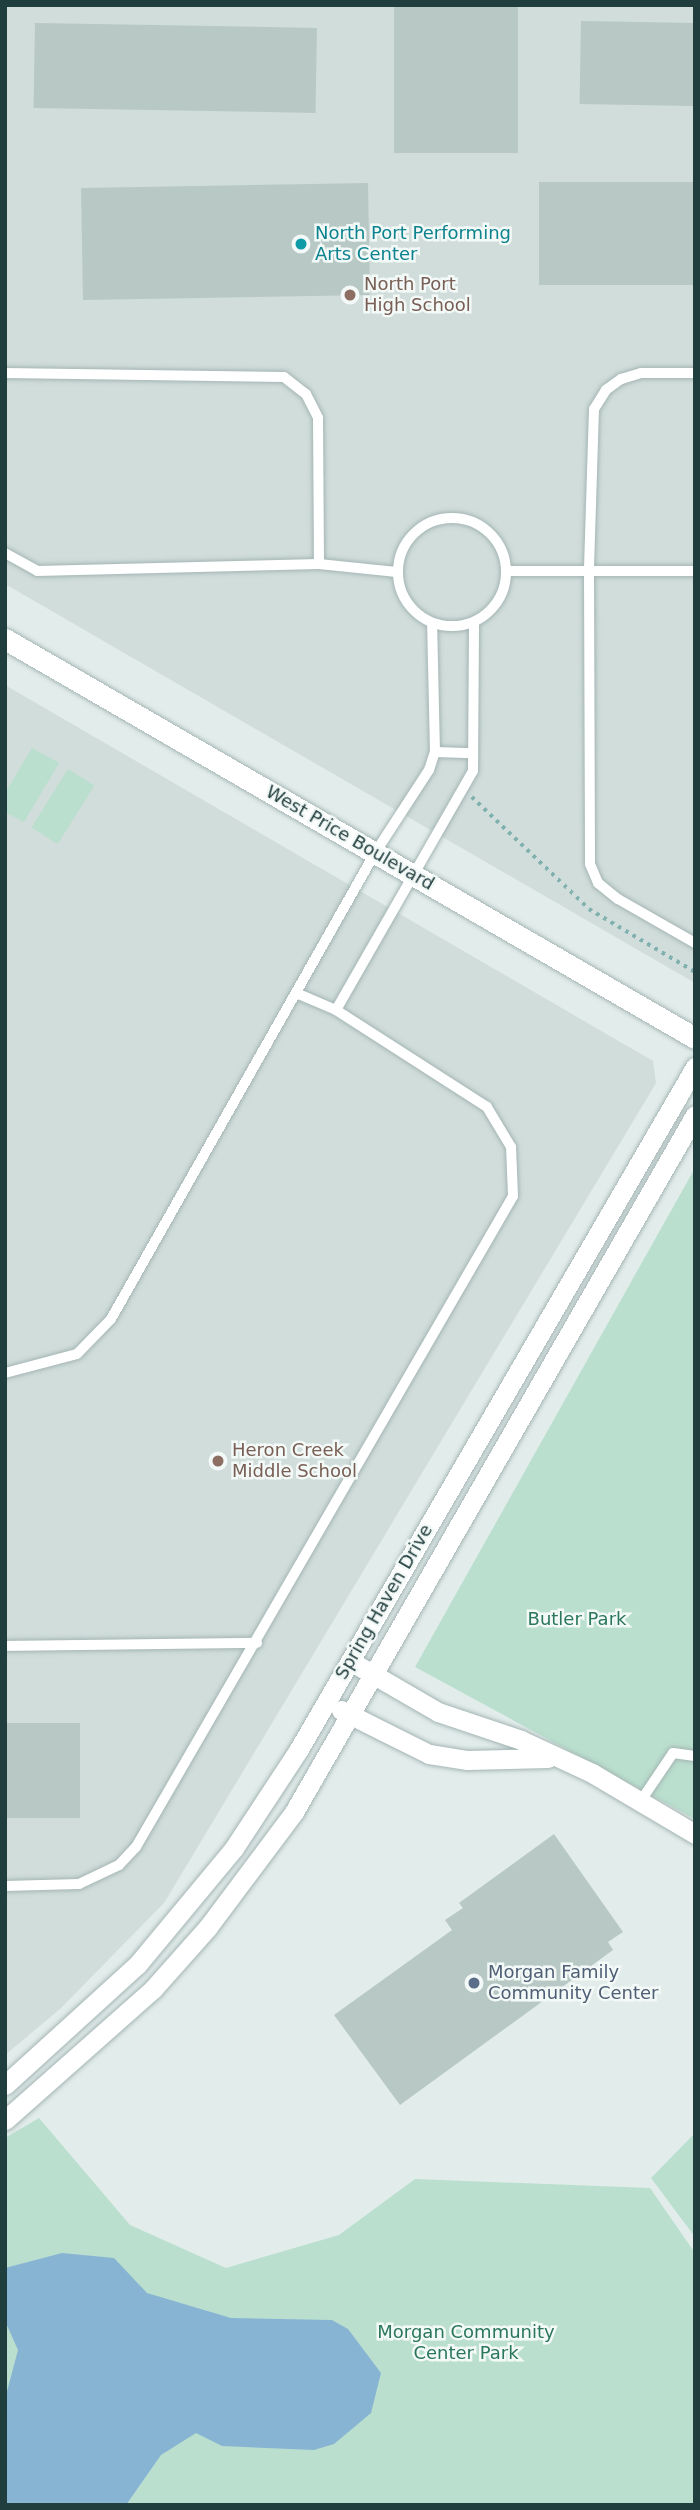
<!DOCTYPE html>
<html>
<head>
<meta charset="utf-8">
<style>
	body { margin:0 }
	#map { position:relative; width:700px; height:2510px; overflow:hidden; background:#e2edeb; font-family:"DejaVu Sans",sans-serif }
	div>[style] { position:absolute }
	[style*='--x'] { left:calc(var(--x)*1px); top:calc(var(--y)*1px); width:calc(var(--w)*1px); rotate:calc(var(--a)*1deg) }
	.built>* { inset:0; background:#d0ddda }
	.green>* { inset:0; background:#badfce; transform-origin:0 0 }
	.water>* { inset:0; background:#88b4d4 }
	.building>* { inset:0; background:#b7c8c5; transform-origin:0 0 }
	.path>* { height:3.5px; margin-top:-1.75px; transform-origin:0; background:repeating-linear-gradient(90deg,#81b1af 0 3.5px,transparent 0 8.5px) }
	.roads { filter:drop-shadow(0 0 2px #a4b5b4) drop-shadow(0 0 2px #a4b5b4) }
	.lane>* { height:10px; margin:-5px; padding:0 5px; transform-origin:5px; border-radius:5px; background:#fff }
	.lane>.ring { margin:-5px; padding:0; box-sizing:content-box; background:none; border:10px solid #fff; border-radius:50% }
	.street>* { height:19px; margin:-9.5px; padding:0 9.5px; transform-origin:9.5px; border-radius:9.5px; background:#fff }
	.secondary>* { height:21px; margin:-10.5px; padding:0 10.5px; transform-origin:10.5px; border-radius:10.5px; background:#fff }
	.dots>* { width:19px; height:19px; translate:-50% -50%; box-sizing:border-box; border:4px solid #f3f9f7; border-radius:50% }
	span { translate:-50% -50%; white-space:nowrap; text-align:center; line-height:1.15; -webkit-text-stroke:5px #f3f9f7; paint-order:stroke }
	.culture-label { font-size:18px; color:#0d838f }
	.left { translate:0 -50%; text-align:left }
	.education-label { font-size:18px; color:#785e54 }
	.street-label { font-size:18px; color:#213e3e }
	.park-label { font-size:18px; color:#2a775c }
	.service-label { font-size:18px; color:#4e5e75 }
	.frame { position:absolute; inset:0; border:7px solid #213e3e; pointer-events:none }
</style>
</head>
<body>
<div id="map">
	<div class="built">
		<div style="clip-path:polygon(5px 5px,695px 5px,695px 983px,5px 584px)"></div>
		<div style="clip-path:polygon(5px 685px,653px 1061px,656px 1083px,164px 1903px,60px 2009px,5px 2055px)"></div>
	</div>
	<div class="green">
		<div style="clip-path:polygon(32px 748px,59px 763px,24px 822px,5px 812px,5px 793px)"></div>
		<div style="left:68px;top:769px;width:31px;height:69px;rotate:32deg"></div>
		<div style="clip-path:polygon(695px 1168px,695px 1819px,415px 1667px)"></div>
		<div style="clip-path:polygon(39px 2118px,130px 2225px,226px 2268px,339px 2235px,415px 2179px,650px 2188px,695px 2253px,695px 2505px,5px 2505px,5px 2138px)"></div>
		<div style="clip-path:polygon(695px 2133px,695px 2237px,651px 2178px)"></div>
	</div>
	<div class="water">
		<div style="clip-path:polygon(62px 2253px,114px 2258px,147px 2293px,231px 2318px,332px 2320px,348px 2329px,381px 2373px,371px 2413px,334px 2444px,314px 2450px,222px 2446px,196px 2433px,161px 2455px,126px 2505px,5px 2505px,5px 2399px,18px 2350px,5px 2321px,5px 2268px)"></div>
	</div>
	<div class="building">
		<div style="left:394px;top:5px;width:124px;height:148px"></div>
		<div style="left:581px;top:21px;width:114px;height:83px;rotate:1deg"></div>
		<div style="left:35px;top:23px;width:282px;height:85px;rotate:1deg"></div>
		<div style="left:695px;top:182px;width:103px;height:156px;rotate:90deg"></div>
		<div style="left:368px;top:183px;width:112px;height:287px;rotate:89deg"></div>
		<div style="left:5px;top:1723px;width:75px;height:95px"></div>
		<div style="clip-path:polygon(554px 1834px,623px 1932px,608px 1942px,613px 1950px,400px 2105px,334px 2015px,452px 1930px,445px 1920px,463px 1908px,459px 1903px)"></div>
	</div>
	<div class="path">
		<div style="--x:472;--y:797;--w:162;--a:43.7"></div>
		<div style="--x:589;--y:909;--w:123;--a:30.7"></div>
	</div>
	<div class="roads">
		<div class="lane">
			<div style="--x:5;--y:373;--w:279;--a:0.8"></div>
			<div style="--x:284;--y:377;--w:28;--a:38"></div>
			<div style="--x:306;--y:394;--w:27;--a:63"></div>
			<div style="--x:318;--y:418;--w:146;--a:89.6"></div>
			<div style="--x:695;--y:373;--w:54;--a:180"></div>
			<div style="--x:641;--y:373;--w:21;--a:163"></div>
			<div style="--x:621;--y:379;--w:19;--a:144"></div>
			<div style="--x:606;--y:390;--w:22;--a:122"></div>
			<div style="--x:594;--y:409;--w:163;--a:91.8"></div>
			<div style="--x:589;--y:572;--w:292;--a:89.8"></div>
			<div style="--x:590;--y:864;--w:21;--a:67"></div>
			<div style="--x:598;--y:883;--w:26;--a:39"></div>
			<div style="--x:618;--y:899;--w:89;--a:29.7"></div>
			<div class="ring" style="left:398px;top:518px;width:98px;height:98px"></div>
			<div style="--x:5;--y:553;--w:37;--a:29"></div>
			<div style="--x:37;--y:571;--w:282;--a:-1.4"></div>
			<div style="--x:319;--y:564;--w:78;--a:5.9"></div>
			<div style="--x:508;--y:571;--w:187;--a:0"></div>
			<div style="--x:435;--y:752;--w:38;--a:2"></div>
			<div style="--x:336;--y:1010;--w:275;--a:-60.2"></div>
			<div style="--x:473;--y:771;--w:149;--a:-89.6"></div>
			<div style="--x:5;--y:1373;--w:74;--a:-14.8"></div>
			<div style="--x:77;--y:1354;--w:49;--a:-45.8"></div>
			<div style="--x:111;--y:1319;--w:536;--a:-60.47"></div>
			<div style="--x:375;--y:853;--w:99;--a:-57"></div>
			<div style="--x:429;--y:770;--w:19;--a:-72"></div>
			<div style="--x:435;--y:752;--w:129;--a:-91.3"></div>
			<div style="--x:5;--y:1646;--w:252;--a:-0.7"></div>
			<div style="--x:640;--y:1802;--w:59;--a:-56"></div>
			<div style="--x:673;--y:1753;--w:22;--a:8"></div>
			<div style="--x:5;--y:1886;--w:74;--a:-1.5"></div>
			<div style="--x:79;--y:1884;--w:44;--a:-25.4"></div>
			<div style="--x:119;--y:1865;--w:25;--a:-47"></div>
			<div style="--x:136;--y:1847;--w:752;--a:-59.92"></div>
			<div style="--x:513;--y:1196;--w:49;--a:-92.3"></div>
			<div style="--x:511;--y:1147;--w:47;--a:-121"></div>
			<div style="--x:487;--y:1107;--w:179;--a:-147.3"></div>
			<div style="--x:336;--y:1010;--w:43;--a:-157"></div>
		</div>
		<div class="street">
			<div style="--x:350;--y:1661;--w:102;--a:30.1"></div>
			<div style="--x:438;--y:1712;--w:88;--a:18.6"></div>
			<div style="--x:521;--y:1740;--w:78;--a:24.9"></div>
			<div style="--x:592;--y:1773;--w:120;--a:30.6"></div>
			<div style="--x:341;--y:1710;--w:98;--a:26.6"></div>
			<div style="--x:429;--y:1754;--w:39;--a:9"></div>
			<div style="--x:468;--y:1760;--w:80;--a:-1.4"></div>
			<div style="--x:5;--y:2085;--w:178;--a:-42.3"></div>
			<div style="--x:137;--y:1965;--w:152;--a:-50.3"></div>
			<div style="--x:234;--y:1848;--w:118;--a:-56.7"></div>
			<div style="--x:299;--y:1749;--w:789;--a:-59.86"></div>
			<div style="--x:5;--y:2120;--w:198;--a:-41.5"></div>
			<div style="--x:153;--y:1989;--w:83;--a:-48.4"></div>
			<div style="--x:208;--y:1927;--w:144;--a:-53.2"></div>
			<div style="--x:294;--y:1812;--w:804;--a:-60.09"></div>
		</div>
		<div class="secondary">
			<div style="--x:5;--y:639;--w:797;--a:30.04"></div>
		</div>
	</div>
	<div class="dots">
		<div style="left:301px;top:244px;background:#0f9aa8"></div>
		<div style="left:350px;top:295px;background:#8d6e63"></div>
		<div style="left:218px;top:1461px;background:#8d6e63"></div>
		<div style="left:474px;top:1983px;background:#5c6f8a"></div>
	</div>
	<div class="culture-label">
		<span class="left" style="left:315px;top:244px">North Port Performing<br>Arts Center</span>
	</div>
	<div class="education-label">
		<span class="left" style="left:364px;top:295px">North Port<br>High School</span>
		<span class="left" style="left:232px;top:1461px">Heron Creek<br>Middle School</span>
	</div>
	<div class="street-label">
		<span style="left:350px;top:838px;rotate:30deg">West Price Boulevard</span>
		<span style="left:384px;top:1602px;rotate:-60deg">Spring Haven Drive</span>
	</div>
	<div class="park-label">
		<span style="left:577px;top:1619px">Butler Park</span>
		<span style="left:466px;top:2343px">Morgan Community<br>Center Park</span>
	</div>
	<div class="service-label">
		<span class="left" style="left:488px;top:1983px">Morgan Family<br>Community Center</span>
	</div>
	<div class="frame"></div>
</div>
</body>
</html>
